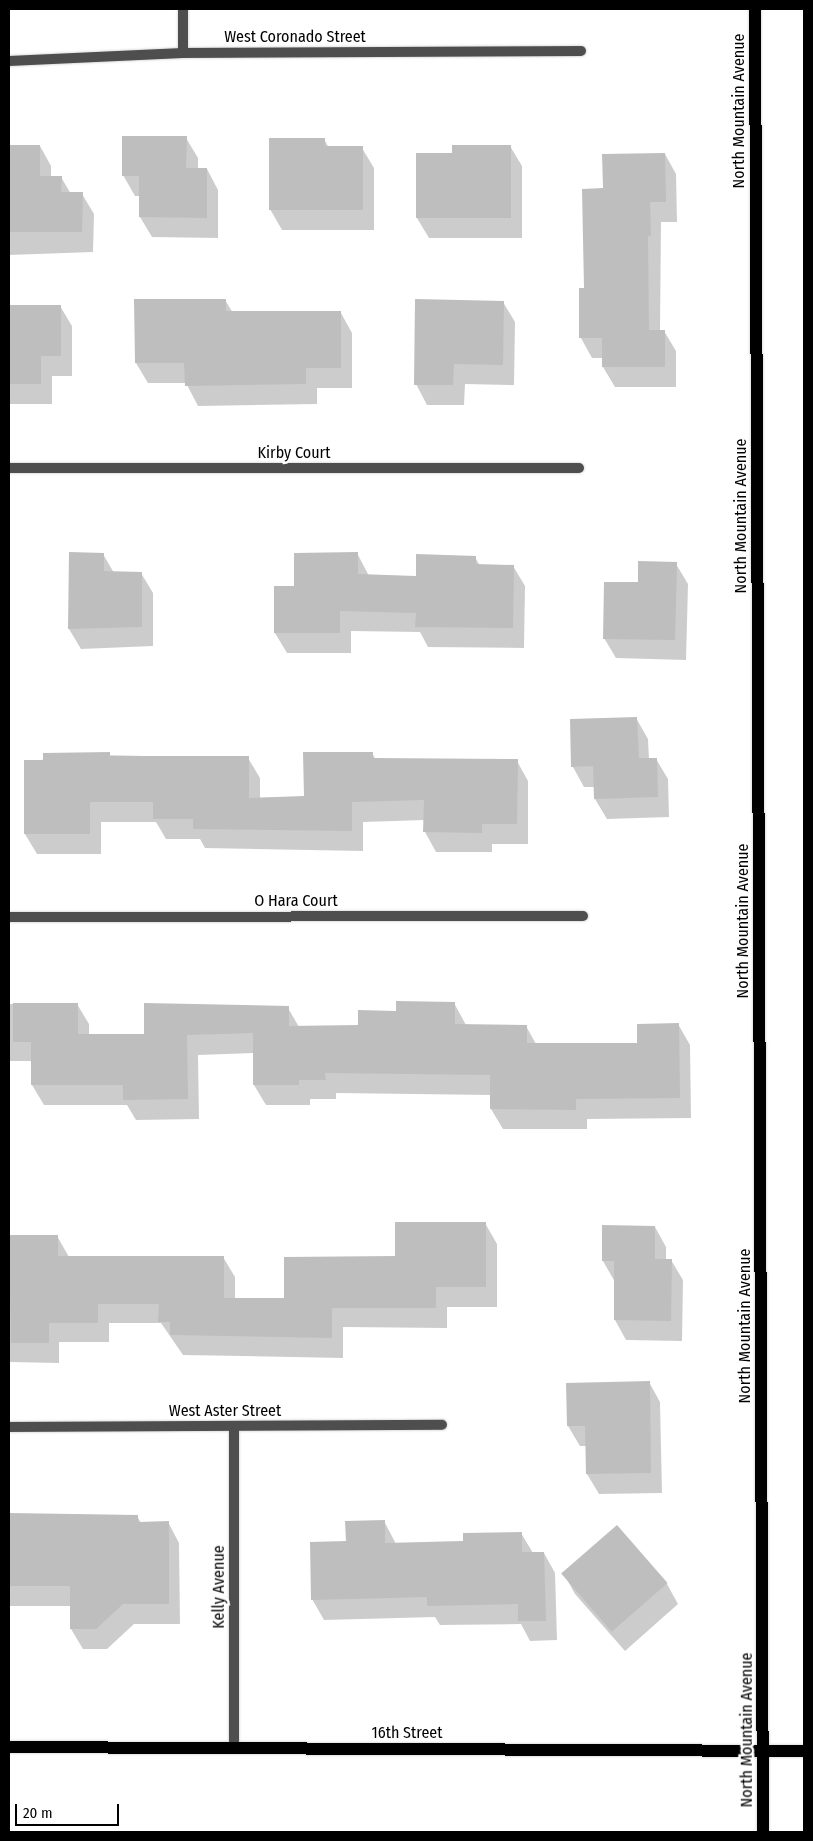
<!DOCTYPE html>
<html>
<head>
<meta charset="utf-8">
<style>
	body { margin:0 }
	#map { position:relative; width:813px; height:1841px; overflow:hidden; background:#fff; font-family:"Fira Sans Condensed",sans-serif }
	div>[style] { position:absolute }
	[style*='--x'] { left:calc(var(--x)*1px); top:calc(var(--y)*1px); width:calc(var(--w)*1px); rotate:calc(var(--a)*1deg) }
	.shadow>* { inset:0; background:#0003 }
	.building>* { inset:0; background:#bebebe; transform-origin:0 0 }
	.roads { filter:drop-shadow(0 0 1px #dbdbdb) drop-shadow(0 0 1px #dbdbdb) }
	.minor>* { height:10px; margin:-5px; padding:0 5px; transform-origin:5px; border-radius:5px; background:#4e4e4e }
	.primary>* { height:12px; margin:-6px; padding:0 6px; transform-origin:6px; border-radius:6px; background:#000 }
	span { translate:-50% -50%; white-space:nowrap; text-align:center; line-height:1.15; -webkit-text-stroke:5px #fff; paint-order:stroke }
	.street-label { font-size:16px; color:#000 }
	.frame { position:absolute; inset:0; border:10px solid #000; pointer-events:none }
	.scale { position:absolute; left:15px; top:1804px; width:104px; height:22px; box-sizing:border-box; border:2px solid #000; border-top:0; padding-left:6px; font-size:15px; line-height:18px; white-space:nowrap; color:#000; -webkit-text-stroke:4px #fff; paint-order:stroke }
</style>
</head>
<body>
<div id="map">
	<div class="shadow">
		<div style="clip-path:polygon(186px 138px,198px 158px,198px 169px,207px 169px,218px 190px,218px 238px,152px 237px,140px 217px,140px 196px,135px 196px,123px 175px)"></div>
		<div style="clip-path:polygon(324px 139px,329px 148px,362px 148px,374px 168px,374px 230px,282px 230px,270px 209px)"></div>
		<div style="clip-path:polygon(9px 146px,40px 146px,51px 166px,51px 177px,61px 177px,71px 194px,82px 194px,94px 214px,93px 252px,9px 255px)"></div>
		<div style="clip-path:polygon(510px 146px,522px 166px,522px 238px,429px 238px,417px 218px,417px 154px,454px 154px)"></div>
		<div style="clip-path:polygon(665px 154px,676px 174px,677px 222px,661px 222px,660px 331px,664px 331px,676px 351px,676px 387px,615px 387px,603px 367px,603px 358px,592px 358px,581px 338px,580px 289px,586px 289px,605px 190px)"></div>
		<div style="clip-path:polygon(225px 300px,233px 313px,341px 313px,352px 333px,352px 388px,317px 388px,317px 404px,198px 406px,186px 383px,148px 383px,136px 363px)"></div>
		<div style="clip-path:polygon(503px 302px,515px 322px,514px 385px,465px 384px,464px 405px,427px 405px,416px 384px)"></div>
		<div style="clip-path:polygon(9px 306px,60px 306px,72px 326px,72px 376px,52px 376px,52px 404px,9px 404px)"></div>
		<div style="clip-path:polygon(70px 553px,103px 554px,114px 573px,141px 573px,153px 593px,153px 646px,81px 649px,69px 629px)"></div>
		<div style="clip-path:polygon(357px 553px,369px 576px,417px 577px,475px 557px,480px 566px,513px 566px,525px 586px,524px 648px,428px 647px,420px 632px,351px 631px,351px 653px,287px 653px,275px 633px,296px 587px)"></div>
		<div style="clip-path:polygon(676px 564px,688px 584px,686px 660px,616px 658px,604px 638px,639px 583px)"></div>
		<div style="clip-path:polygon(636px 718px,648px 739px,649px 759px,656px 759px,668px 779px,669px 817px,607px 819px,595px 799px,595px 787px,584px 787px,573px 767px,571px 721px)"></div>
		<div style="clip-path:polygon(372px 753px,376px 760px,517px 761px,528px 781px,528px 844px,492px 844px,492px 852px,436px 852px,425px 832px,425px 820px,363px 822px,363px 851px,205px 848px,200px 839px,166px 839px,156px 822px,101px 822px,101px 854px,37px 854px,25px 834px,44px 754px,248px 758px,260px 778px,260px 798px,305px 797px)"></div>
		<div style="clip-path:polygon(454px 1003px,466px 1025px,526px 1026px,536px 1044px,638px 1044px,678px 1024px,690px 1045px,691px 1118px,587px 1119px,587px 1129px,503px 1129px,491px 1109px,491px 1095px,336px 1093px,336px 1099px,310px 1099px,310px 1105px,266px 1105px,254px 1085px,254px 1053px,198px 1055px,199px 1119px,136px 1120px,127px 1105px,44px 1105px,32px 1085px,32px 1061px,9px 1061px,9px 1004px,77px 1004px,89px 1024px,89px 1035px,145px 1035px,288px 1008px,299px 1027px,359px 1026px,397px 1012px)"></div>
		<div style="clip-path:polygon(485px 1223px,497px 1244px,497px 1307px,447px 1307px,447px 1328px,343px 1327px,343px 1358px,183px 1355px,161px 1323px,109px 1323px,109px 1342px,59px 1342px,59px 1363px,9px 1362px,9px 1236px,57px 1236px,69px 1257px,223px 1257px,235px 1277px,235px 1300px,285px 1300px)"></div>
		<div style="clip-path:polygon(604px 1226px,655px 1227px,666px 1247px,666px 1260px,671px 1260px,683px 1280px,682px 1341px,626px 1340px,615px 1320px,615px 1282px,603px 1261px)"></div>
		<div style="clip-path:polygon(649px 1382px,660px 1402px,662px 1493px,599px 1494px,587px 1474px,586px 1446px,580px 1446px,568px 1426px)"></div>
		<div style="clip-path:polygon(9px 1515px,137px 1516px,141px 1523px,168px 1522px,179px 1543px,180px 1624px,134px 1624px,107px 1649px,83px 1649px,71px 1629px,71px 1606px,9px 1606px)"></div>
		<div style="clip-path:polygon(384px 1521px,396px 1544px,464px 1542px,521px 1533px,533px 1553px,544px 1553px,555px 1573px,557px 1640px,530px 1641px,521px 1624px,440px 1625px,435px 1617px,324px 1620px,312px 1599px,347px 1543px)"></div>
		<div style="clip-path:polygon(564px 1574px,667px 1584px,678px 1604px,625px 1651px,575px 1594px)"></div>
	</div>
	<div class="building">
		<div style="clip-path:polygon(122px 136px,187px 136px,186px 168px,207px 168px,207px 218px,139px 217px,139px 176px,122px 176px)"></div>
		<div style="clip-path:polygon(269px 138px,325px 138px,325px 146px,363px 146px,363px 210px,269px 210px)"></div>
		<div style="clip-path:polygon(9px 145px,40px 145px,40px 176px,62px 176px,61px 192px,83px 192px,82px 232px,9px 232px)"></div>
		<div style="clip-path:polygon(452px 145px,511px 145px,511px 218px,416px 218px,416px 153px,452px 153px)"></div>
		<div style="clip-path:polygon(665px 153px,666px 202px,650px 202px,651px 236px,648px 236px,649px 330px,665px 330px,665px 367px,602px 367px,602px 338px,579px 338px,579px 288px,584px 288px,582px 189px,603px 188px,602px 154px)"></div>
		<div style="clip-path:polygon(134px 299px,226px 299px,226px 311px,341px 311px,341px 368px,306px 368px,306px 384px,185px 386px,184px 363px,135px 363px)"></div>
		<div style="clip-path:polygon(415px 299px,504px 301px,503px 365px,454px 364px,453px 385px,414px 385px)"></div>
		<div style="clip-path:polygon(9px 305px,61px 305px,61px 356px,41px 356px,41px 384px,9px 384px)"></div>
		<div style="clip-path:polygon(69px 552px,104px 553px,104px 571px,142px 572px,142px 627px,68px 629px)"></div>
		<div style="clip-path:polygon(358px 552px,358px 574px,416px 576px,416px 554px,476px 556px,476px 564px,514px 565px,513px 628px,415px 627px,416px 613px,340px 611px,340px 633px,274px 633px,274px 586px,294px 586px,294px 553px)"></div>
		<div style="clip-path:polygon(638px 561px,677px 562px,675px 640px,603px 639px,604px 582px,638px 582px)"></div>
		<div style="clip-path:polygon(637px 717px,639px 758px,657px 758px,658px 797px,594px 799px,593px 766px,571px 767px,570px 719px)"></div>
		<div style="clip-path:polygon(110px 752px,110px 756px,249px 756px,249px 798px,304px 796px,303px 752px,373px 752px,373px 758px,518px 759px,517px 824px,482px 824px,482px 833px,423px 832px,424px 800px,352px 802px,352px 831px,193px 829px,193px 819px,153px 819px,153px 802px,90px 802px,90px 834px,24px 834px,24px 760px,43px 760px,43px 753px)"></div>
		<div style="clip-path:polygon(396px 1001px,455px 1002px,455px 1024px,527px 1025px,527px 1043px,637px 1043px,637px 1024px,679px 1023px,680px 1098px,576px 1099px,576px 1110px,490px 1109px,490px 1075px,325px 1073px,326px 1080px,299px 1080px,299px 1085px,253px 1085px,253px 1033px,187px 1035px,188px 1099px,123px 1100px,123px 1085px,31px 1085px,31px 1042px,13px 1042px,13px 1003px,78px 1003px,78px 1034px,144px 1034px,144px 1003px,289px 1006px,289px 1026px,358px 1025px,358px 1010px,396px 1011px)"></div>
		<div style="clip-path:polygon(395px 1222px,486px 1222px,486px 1287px,436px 1287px,436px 1308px,332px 1308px,332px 1338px,170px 1335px,170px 1322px,158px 1322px,159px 1304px,98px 1304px,98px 1323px,49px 1323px,49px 1343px,11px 1343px,9px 1235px,58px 1235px,58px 1256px,224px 1256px,224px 1298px,284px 1298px,284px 1257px,395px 1256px)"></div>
		<div style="clip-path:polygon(602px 1225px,655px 1226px,655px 1259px,672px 1259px,671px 1321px,614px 1320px,614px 1261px,602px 1261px)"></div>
		<div style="clip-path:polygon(650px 1381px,651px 1473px,586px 1474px,585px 1426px,567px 1426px,566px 1383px)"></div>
		<div style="clip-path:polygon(9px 1513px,138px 1515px,138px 1522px,169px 1521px,169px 1604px,123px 1604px,96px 1629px,70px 1629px,70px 1586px,9px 1586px)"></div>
		<div style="clip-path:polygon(385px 1520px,385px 1543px,463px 1541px,463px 1533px,522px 1532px,522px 1552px,544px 1552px,546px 1621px,518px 1621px,518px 1604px,427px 1606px,427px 1597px,311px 1600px,310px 1542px,346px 1541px,345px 1521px)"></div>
		<div style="left:617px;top:1525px;width:77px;height:74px;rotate:49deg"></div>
	</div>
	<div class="roads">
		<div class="minor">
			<div style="--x:183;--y:9;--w:44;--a:90"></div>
			<div style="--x:9;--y:61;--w:174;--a:-2.6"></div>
			<div style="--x:183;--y:53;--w:398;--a:-0.3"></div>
			<div style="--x:9;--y:468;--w:570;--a:0"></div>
			<div style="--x:9;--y:917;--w:574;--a:-0.1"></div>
			<div style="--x:234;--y:1426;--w:321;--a:90"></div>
			<div style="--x:9;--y:1427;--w:433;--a:-0.3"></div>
		</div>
		<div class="primary">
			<div style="--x:755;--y:9;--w:1823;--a:89.75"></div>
			<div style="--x:9;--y:1747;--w:795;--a:0.29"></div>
		</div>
	</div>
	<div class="street-label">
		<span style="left:295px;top:37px">West Coronado Street</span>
		<span style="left:739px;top:111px;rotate:-90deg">North Mountain Avenue</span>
		<span style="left:294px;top:453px">Kirby Court</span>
		<span style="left:741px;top:516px;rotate:-90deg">North Mountain Avenue</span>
		<span style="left:296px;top:901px">O Hara Court</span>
		<span style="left:743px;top:921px;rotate:-90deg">North Mountain Avenue</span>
		<span style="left:745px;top:1326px;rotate:-90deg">North Mountain Avenue</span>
		<span style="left:225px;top:1411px">West Aster Street</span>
		<span style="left:219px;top:1587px;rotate:-90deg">Kelly Avenue</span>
		<span style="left:747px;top:1730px;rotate:-90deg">North Mountain Avenue</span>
		<span style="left:407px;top:1733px">16th Street</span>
	</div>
	<div class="frame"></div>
	<div class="scale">20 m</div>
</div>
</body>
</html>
